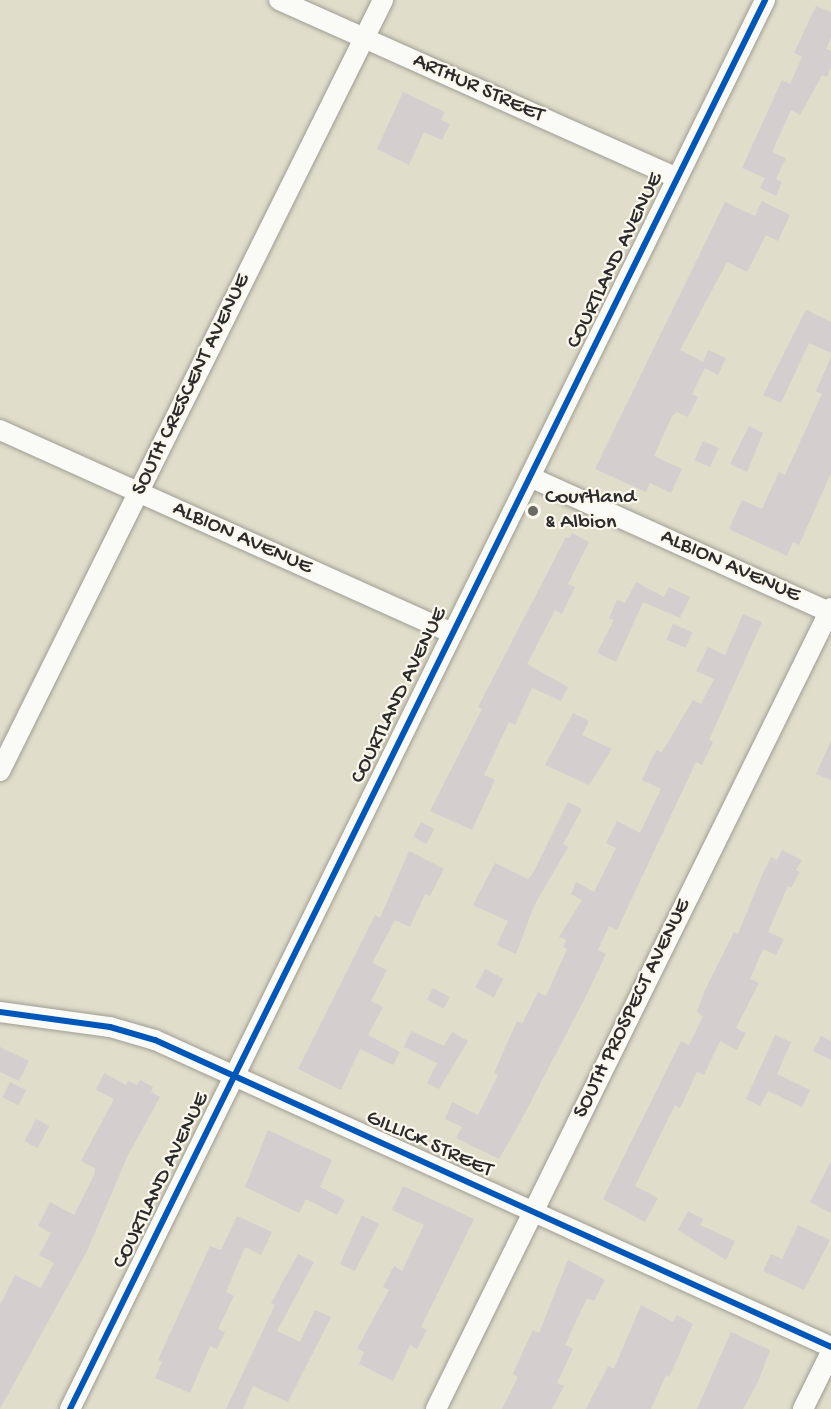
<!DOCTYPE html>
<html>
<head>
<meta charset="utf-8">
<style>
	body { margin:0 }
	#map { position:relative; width:831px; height:1409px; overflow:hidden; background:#e0ddcb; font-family:"Gochi Hand",sans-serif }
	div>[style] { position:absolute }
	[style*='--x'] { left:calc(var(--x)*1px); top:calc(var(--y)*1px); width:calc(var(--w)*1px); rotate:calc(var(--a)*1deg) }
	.building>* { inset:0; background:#d4cece; transform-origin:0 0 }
	.roads { filter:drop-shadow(0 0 2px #9f9d93) drop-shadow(0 0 2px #9f9d93) }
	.minor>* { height:20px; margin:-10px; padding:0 10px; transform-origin:10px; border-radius:10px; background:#fafaf7 }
	.cycleway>* { height:6px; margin:-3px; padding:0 3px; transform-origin:3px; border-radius:3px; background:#0057b8 }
	.dots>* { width:16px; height:16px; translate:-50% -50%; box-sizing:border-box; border:3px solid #fbf7ec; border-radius:50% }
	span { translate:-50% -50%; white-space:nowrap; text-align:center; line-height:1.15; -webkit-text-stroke:4.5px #fbf7ec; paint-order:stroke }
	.street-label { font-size:22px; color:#2b2b2b }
	.poi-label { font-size:22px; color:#2b2b2b }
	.left { translate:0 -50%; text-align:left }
</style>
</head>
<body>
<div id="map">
	<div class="building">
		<div style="clip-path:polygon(816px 6px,831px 12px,831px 38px,826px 49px,831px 51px,831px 67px,827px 77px,822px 75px,800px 115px,791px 110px,772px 152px,786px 158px,776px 179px,782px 182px,776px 196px,760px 188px,765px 178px,742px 168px,782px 80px,790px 84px,802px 57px,794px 53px)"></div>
		<div style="clip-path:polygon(403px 92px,445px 112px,441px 120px,450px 124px,442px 140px,424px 132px,409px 165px,377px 149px)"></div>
		<div style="clip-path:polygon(762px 201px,790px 215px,778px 241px,766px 235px,747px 272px,727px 262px,680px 350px,703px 362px,708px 350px,726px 358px,718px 375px,705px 368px,692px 394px,698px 397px,688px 417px,677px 412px,672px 416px,654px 456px,682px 469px,671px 493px,650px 483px,646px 492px,595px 469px,725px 202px,755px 216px)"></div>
		<div style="clip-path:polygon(806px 310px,831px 322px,831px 353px,809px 343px,781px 403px,763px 395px)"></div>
		<div style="clip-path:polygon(831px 357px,831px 473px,799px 545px,793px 542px,787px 556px,729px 529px,742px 500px,762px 509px,779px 472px,785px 475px,822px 394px,816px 391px)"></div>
		<div style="clip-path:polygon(749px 426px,763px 433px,747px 472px,730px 464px)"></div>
		<div style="left:703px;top:441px;width:17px;height:21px;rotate:24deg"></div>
		<div style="clip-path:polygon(572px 533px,589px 542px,568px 584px,575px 587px,562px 614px,555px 610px,527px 664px,568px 687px,561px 701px,532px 688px,515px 725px,509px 722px,484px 775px,495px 780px,472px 830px,430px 811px,482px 709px,478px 707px,492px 680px,566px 537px,569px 538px)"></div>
		<div style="clip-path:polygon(636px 582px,664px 597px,669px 587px,690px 597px,680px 618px,643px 602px,616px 662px,597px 653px,614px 620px,609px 618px,617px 600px,625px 603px)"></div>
		<div style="clip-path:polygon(743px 614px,762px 622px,709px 740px,713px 742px,702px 765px,696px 762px,617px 930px,609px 926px,598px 950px,606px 954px,585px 998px,516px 1130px,499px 1159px,456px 1138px,462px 1127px,445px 1119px,452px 1102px,478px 1115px,498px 1075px,494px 1073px,517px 1021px,522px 1024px,538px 992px,546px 996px,567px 949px,563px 947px,566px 940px,559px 937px,582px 900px,571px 894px,576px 882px,594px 892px,616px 848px,606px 843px,617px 821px,640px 833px,661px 789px,642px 780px,656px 750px,662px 752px,693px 700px,701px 704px,714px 679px,696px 671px,708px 647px,725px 655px)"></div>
		<div style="left:673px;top:624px;width:21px;height:17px;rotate:23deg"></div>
		<div style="clip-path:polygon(573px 713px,589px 721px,582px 735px,612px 749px,589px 785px,545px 765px)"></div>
		<div style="clip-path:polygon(831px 741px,831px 780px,816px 774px)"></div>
		<div style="clip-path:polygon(568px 802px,582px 809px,563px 844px,568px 847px,534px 906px,516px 954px,497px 945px,508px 921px,473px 905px,495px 863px,528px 879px,532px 875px)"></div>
		<div style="left:421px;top:822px;width:15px;height:17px;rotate:28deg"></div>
		<div style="clip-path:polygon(782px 850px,802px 860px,796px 870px,800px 872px,791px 888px,788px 886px,768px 932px,784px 939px,776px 955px,763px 949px,750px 979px,759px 983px,736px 1028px,746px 1033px,737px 1050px,720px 1041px,704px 1075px,697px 1072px,680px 1108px,675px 1105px,635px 1186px,658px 1198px,645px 1222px,603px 1199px,681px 1041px,689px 1045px,703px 1016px,697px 1012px,704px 992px,734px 932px,738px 934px,763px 873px,771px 857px,777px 860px)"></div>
		<div style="clip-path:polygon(409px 851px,444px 869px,430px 896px,425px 894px,410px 927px,395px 920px,372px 963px,387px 970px,371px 1001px,383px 1007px,368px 1035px,400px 1052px,393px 1065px,360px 1049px,341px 1090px,298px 1069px,375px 915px,380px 918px)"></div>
		<div style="left:485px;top:969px;width:21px;height:21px;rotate:28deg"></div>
		<div style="left:433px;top:988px;width:19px;height:13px;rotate:28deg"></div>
		<div style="clip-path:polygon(411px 1031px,444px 1046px,452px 1032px,468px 1041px,439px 1089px,427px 1083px,437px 1063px,404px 1047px)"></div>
		<div style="clip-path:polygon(775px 1035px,791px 1042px,777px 1074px,810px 1090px,802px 1107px,768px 1091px,760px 1106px,746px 1099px)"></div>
		<div style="clip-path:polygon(821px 1036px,831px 1041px,831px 1060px,813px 1051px)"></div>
		<div style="clip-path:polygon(0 1047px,29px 1061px,19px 1081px,0 1072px)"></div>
		<div style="clip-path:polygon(104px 1073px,126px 1085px,128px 1081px,137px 1085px,140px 1080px,153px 1087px,151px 1092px,160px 1097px,128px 1155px,87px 1251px,0 1409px,0 1305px,15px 1275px,41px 1288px,54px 1263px,39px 1255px,51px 1233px,38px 1226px,50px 1202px,74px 1215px,94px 1175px,95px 1168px,81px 1161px,114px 1099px,96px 1090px)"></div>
		<div style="left:10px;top:1082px;width:18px;height:17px;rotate:27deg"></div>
		<div style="left:36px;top:1119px;width:15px;height:25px;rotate:28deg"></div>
		<div style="clip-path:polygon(268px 1130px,332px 1160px,320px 1187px,345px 1200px,337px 1215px,306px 1199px,299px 1213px,245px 1187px)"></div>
		<div style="clip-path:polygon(831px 1161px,831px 1213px,810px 1202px)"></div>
		<div style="clip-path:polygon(403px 1186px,474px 1219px,421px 1327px,427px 1330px,417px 1349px,410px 1345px,393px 1381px,359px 1364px,364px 1352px,357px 1349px,389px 1290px,383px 1287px,394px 1266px,402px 1271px,424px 1225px,392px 1210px)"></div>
		<div style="clip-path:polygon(688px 1211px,703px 1219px,700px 1225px,735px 1241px,726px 1260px,678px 1230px)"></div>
		<div style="clip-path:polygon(362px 1215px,379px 1224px,355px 1271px,340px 1264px)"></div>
		<div style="clip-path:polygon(237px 1216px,272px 1232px,261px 1255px,245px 1247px,226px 1292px,234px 1296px,218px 1329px,225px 1332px,217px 1349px,210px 1346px,190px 1393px,155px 1378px,162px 1362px,158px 1360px,210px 1246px,221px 1250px)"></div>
		<div style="clip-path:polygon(798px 1225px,830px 1240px,804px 1290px,763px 1271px,771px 1254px,782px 1259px)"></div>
		<div style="clip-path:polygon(298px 1254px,314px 1262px,277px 1331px,300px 1342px,315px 1310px,331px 1317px,288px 1402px,253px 1386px,243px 1409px,226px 1409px,275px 1305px,271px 1303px)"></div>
		<div style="clip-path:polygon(568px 1260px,605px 1280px,594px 1301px,587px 1298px,565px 1345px,573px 1349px,557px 1383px,564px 1386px,552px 1409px,502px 1409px,518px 1377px,513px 1374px,523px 1351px,533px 1330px,539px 1333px)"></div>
		<div style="clip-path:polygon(641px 1305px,673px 1322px,677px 1315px,693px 1324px,669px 1377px,666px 1375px,651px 1409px,586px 1409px,608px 1366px,614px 1369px)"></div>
		<div style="clip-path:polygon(731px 1332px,770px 1350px,757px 1384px,743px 1409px,697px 1409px)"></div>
	</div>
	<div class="roads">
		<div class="minor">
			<div style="--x:279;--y:0;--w:435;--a:24.1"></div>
			<div style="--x:0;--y:430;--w:495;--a:24.2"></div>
			<div style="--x:530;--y:477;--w:330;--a:24.3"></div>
			<div style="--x:0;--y:771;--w:861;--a:-63.58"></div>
			<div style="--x:0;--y:1012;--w:111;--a:7.8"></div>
			<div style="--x:110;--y:1027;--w:47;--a:16.1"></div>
			<div style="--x:155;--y:1040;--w:742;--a:24.42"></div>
			<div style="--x:70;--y:1409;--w:1571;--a:-63.74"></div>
			<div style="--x:436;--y:1409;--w:893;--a:-63.75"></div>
			<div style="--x:803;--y:1409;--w:64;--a:-63.8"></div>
		</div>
	</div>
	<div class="cycleway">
		<div style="--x:0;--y:1012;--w:111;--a:7.8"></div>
		<div style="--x:110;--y:1027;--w:47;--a:16.1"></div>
		<div style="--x:155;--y:1040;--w:742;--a:24.42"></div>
		<div style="--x:70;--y:1409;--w:1571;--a:-63.74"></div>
	</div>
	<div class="dots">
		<div style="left:533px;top:511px;background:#6a6963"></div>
	</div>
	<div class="street-label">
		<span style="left:478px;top:89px;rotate:24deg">ARTHUR STREET</span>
		<span style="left:616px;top:261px;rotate:-64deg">COURTLAND AVENUE</span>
		<span style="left:192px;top:385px;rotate:-64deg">SOUTH CRESCENT AVENUE</span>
		<span style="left:242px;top:539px;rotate:24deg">ALBION AVENUE</span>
		<span style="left:730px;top:567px;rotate:24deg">ALBION AVENUE</span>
		<span style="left:400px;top:696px;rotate:-64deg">COURTLAND AVENUE</span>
		<span style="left:633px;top:1009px;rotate:-64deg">SOUTH PROSPECT AVENUE</span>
		<span style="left:429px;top:1145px;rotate:24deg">GILLICK STREET</span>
		<span style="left:162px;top:1181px;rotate:-64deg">COURTLAND AVENUE</span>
	</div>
	<div class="poi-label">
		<span class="left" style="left:545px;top:511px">Courtland<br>&amp; Albion</span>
	</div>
</div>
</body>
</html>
